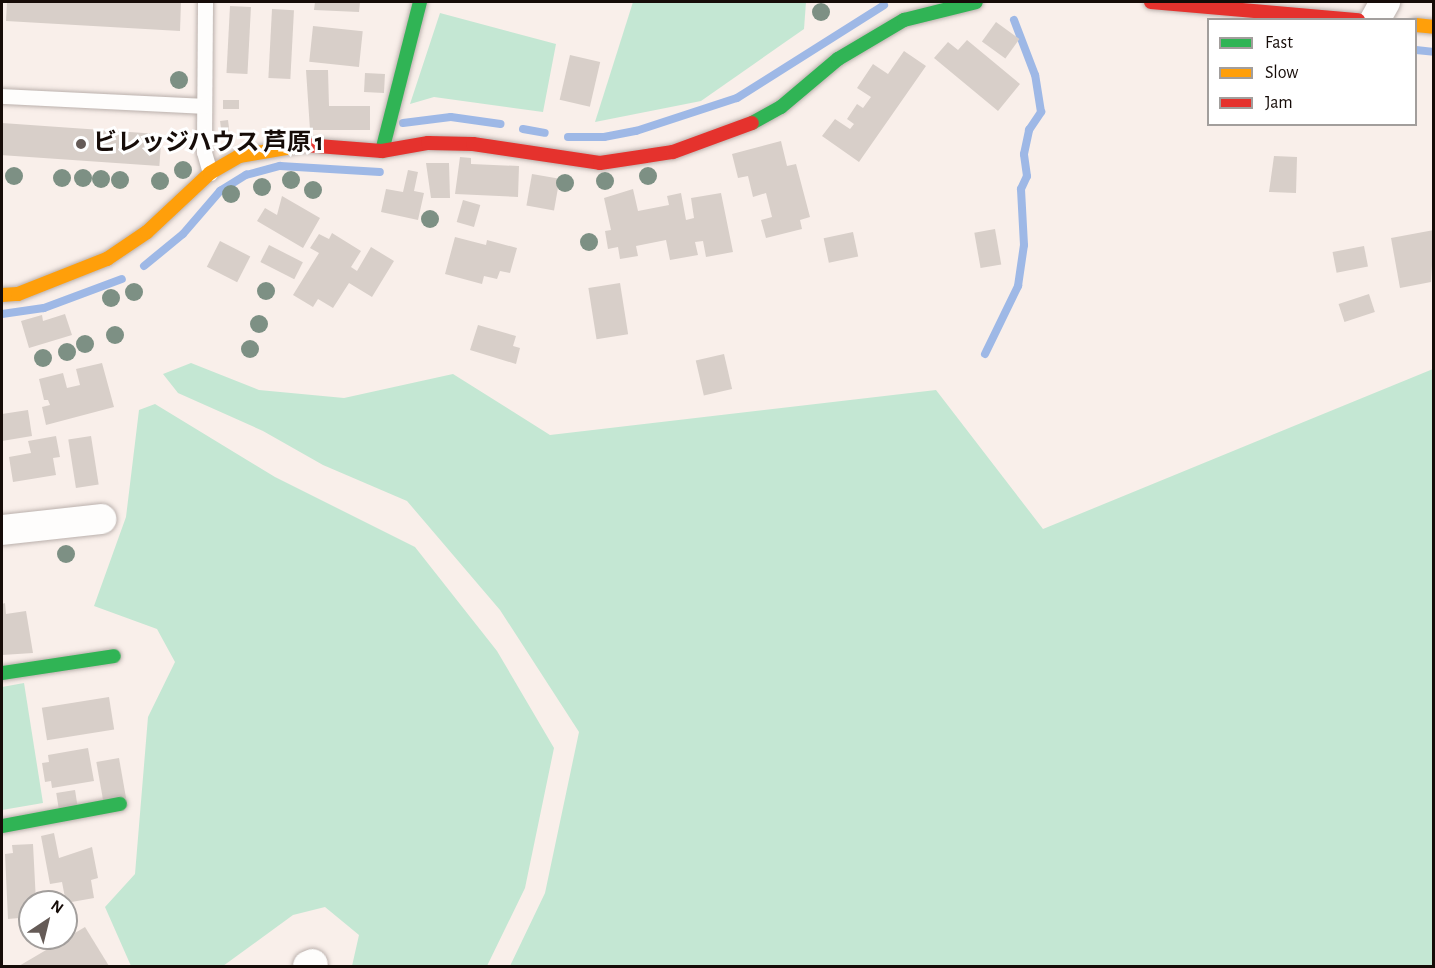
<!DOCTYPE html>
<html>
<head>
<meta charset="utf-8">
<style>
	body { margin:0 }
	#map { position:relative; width:1435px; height:968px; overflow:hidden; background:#f9efea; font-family:"Alegreya Sans","Noto Sans JP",sans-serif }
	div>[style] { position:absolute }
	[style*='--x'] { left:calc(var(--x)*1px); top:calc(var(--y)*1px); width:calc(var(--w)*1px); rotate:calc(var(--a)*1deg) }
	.green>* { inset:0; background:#c4e7d3 }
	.stream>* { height:8px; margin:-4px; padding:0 4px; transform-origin:4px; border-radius:4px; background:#9eb8e6 }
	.building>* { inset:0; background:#d8cfc9; transform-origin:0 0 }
	.roads { filter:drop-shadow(0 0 2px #bab0ac) drop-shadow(0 0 2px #bab0ac) }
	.lane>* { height:15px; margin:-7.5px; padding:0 7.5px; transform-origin:7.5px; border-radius:7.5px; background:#fefdfc }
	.street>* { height:30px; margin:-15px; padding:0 15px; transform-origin:15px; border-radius:15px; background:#fefdfc }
	.fast>* { height:14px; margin:-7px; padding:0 7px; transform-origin:7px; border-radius:7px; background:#30b455 }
	.slow>* { height:14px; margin:-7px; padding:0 7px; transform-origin:7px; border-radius:7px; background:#ff9f0a }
	.jam>* { height:14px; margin:-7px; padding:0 7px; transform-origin:7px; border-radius:7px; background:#e5322d }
	.trees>* { width:18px; height:18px; margin:-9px; border-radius:50%; background:#7d9084 }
	.dots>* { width:16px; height:16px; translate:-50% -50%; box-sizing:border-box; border:3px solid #fff; border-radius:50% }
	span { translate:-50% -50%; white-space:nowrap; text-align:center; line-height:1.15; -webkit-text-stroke:6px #fff; paint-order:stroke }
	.poi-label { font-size:24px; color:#160c08; font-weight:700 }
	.left { translate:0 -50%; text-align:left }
	.frame { position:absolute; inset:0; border:3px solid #160c08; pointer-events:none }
	.legend { position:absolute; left:1207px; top:18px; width:210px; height:108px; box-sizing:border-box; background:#fff; border:2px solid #a29e9c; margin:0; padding:8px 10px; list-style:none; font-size:18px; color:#160c08 }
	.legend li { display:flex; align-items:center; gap:12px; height:30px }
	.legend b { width:30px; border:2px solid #a29e9c }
	.north { position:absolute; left:18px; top:890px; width:60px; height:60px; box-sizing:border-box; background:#fff; border:2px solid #a29e9c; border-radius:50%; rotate:35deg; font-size:16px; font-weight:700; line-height:24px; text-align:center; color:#160c08 }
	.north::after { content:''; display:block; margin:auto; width:21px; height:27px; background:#655b57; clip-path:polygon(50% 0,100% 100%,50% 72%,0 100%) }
</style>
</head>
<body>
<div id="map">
	<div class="green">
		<div style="clip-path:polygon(633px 2px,806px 2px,804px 29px,701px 101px,595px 122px)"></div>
		<div style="clip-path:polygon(440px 13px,556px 44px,543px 112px,434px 97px,410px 104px)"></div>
		<div style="clip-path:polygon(191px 363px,259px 390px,344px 398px,453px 374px,550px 435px,936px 390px,1043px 529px,1433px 369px,1433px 966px,510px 966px,545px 893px,579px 732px,500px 610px,407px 501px,323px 465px,263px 431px,178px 393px,163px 374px)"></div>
		<div style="clip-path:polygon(155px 404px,275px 477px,415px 547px,497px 651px,554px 748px,525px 888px,487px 966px,352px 966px,359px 935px,325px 907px,293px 915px,223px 966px,131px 966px,105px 907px,135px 874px,148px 717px,175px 662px,157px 629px,94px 606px,126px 517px,139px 410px)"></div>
		<div style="clip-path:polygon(24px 683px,43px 803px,2px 810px,2px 687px)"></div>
	</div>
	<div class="stream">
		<div style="--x:1416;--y:50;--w:18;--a:6"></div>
		<div style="--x:403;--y:123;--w:48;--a:-7.1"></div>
		<div style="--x:451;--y:117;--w:50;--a:8"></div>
		<div style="--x:523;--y:129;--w:22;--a:10"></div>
		<div style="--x:568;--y:137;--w:36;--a:0"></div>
		<div style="--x:604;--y:137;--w:33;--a:-11"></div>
		<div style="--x:636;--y:131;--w:106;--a:-18.1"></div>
		<div style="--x:737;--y:98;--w:174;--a:-32.3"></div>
		<div style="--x:144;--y:266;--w:50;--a:-39.4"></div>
		<div style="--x:183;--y:234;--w:57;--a:-49.3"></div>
		<div style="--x:220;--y:191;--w:31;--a:-32"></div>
		<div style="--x:246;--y:175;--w:35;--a:-15"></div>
		<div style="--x:280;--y:166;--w:100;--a:3.4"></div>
		<div style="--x:2;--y:314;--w:42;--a:-8.1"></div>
		<div style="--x:44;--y:308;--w:83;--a:-20.4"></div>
		<div style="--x:985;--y:354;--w:76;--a:-64.1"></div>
		<div style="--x:1018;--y:286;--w:41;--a:-81.7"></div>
		<div style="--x:1024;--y:245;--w:56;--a:-93.1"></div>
		<div style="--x:1021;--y:189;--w:14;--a:-65"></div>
		<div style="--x:1027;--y:176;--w:22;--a:-98"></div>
		<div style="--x:1024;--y:154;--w:25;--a:-78"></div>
		<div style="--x:1029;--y:130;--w:22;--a:-56"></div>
		<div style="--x:1041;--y:112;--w:37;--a:-99"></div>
		<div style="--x:1035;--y:75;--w:59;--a:-110.9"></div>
	</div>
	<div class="building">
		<div style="clip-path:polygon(7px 2px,181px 2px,180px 31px,6px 21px)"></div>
		<div style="clip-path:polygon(315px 2px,360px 2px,359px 12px,314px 10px)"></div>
		<div style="left:230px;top:6px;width:21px;height:67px;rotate:3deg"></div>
		<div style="left:272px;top:9px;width:22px;height:69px;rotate:3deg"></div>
		<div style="left:996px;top:22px;width:29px;height:24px;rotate:36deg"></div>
		<div style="left:313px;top:26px;width:50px;height:36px;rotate:6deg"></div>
		<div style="clip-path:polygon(967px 40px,1020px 84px,998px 111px,934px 58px,948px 42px,958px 50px)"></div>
		<div style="clip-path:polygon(904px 51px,926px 66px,859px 162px,822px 136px,835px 119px,850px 129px,854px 124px,847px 119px,857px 104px,863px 108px,871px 97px,857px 88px,873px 64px,888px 74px)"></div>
		<div style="left:570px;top:55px;width:31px;height:46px;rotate:13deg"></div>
		<div style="clip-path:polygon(306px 70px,328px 70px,329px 106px,370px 106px,370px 130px,310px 130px)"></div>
		<div style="left:365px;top:73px;width:20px;height:19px;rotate:3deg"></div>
		<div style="left:223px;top:100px;width:16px;height:9px"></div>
		<div style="left:228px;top:120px;width:16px;height:8px;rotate:83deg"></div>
		<div style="left:2px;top:123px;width:160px;height:32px;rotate:4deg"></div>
		<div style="clip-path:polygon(781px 141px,787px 166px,796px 164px,810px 217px,800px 220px,802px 229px,766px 238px,761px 220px,772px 217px,766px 193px,753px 197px,748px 176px,738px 178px,732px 154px)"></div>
		<div style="clip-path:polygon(1274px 156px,1297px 157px,1296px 193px,1269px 192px)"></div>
		<div style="clip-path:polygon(460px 157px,471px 158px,471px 164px,519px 166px,518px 197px,455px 194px)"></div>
		<div style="clip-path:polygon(426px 163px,449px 163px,450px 198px,431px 198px)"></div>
		<div style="clip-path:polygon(408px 170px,418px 172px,414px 191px,424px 193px,418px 220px,381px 212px,386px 189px,403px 192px)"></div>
		<div style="left:532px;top:174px;width:28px;height:32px;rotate:10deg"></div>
		<div style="clip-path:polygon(633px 189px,638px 211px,669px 205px,667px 196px,681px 193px,686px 220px,694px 218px,691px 198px,721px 193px,733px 252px,706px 257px,703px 241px,695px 242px,698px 255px,670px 260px,666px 240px,636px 246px,638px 256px,620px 259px,618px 247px,608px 249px,605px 231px,611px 230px,604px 198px)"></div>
		<div style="clip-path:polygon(282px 196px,320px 218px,303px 248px,257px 221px,265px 208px,277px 215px)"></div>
		<div style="left:463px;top:200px;width:18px;height:23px;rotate:16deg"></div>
		<div style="left:995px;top:229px;width:36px;height:21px;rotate:80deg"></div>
		<div style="clip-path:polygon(1434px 230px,1431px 282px,1400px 288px,1391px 238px)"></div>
		<div style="left:853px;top:232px;width:25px;height:30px;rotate:78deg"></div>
		<div style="clip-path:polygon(332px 233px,361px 251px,351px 267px,357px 271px,371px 247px,394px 261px,372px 297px,349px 283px,333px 308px,318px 299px,313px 307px,293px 295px,319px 253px,310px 248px,319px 234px,329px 239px)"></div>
		<div style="clip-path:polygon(455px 237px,486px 245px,487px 240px,517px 248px,510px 273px,500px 271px,497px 279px,484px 276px,482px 284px,445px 274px)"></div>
		<div style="left:220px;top:241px;width:34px;height:29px;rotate:27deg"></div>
		<div style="left:269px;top:245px;width:38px;height:19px;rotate:27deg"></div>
		<div style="left:1364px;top:246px;width:21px;height:32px;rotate:79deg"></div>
		<div style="left:620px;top:283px;width:52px;height:32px;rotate:81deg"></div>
		<div style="left:1369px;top:294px;width:19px;height:32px;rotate:72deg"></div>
		<div style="clip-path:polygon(65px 314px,72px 335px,29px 348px,21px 321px,42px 315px,43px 321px)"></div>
		<div style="clip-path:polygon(478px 325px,516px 336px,513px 346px,520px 348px,516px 364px,470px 350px)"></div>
		<div style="left:724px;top:354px;width:36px;height:29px;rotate:77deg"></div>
		<div style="clip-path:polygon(102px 363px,114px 407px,46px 425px,42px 407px,50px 405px,48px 400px,44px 400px,39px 379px,63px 373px,67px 388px,80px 385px,76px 369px)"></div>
		<div style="clip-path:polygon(28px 410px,32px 436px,2px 441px,2px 414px)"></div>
		<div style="clip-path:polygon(56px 436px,60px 457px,53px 458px,56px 475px,13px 482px,9px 457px,31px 453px,28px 441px)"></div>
		<div style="left:91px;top:436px;width:49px;height:23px;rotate:81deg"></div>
		<div style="clip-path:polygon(5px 603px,6px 614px,26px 611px,33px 653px,2px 655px,2px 604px)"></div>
		<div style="left:109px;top:697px;width:33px;height:68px;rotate:81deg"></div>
		<div style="clip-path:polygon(88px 748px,94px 781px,52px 788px,51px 781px,45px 782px,42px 763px,49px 762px,48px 755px)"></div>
		<div style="left:119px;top:758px;width:41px;height:23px;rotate:80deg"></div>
		<div style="left:75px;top:790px;width:18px;height:19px;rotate:81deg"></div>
		<div style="clip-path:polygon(54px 833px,59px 858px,92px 847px,98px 878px,91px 880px,94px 898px,66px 903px,62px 882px,50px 884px,41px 836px)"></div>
		<div style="clip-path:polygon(33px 844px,36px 902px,30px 902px,30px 927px,20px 927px,19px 918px,8px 919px,5px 854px,13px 853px,12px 845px)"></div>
		<div style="clip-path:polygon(85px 927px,109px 966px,19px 966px)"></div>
	</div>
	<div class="roads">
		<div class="lane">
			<div style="--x:205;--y:2;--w:150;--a:90.4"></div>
			<div style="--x:204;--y:152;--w:22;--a:74"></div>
			<div style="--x:2;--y:96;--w:202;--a:2.8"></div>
		</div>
		<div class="street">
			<div style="--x:1375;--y:20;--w:21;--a:-61"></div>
			<div style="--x:2;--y:530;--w:100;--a:-6.3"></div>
			<div style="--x:308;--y:966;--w:5;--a:-22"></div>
		</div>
		<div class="fast">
			<div style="--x:752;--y:123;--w:33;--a:-29"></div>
			<div style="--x:781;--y:107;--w:75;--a:-40.1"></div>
			<div style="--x:838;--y:59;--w:77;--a:-30.6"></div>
			<div style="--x:904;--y:20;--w:74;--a:-14"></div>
			<div style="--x:382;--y:151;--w:154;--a:-75.7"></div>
			<div style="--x:2;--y:673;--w:113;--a:-8.6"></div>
			<div style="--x:2;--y:826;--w:120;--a:-10.6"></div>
		</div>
		<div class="slow">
			<div style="--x:1416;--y:25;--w:18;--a:6"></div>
			<div style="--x:2;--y:295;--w:16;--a:-4"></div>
			<div style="--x:18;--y:294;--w:96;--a:-21.5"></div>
			<div style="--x:107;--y:259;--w:48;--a:-34"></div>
			<div style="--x:147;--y:232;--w:86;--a:-43.1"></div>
			<div style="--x:210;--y:173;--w:34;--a:-30"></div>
			<div style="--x:239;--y:156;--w:67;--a:-9.5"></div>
		</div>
		<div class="jam">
			<div style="--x:1151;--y:2;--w:208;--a:5"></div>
			<div style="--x:305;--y:145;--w:77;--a:4.5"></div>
			<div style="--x:382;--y:151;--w:47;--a:-9.9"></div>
			<div style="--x:428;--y:143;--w:45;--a:1.3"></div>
			<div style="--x:473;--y:144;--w:128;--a:8.5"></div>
			<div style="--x:600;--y:163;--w:74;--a:-8.6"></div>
			<div style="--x:673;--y:152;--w:84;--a:-20.2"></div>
		</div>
	</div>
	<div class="trees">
		<div style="left:821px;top:12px"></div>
		<div style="left:179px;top:80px"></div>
		<div style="left:183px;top:170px"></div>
		<div style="left:14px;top:176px"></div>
		<div style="left:648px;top:176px"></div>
		<div style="left:62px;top:178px"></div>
		<div style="left:83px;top:178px"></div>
		<div style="left:101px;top:179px"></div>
		<div style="left:120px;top:180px"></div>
		<div style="left:291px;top:180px"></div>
		<div style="left:160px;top:181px"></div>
		<div style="left:605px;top:181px"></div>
		<div style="left:565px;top:183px"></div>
		<div style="left:262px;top:187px"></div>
		<div style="left:313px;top:190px"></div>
		<div style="left:231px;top:194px"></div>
		<div style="left:430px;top:219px"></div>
		<div style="left:589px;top:242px"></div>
		<div style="left:266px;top:291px"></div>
		<div style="left:134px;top:292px"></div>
		<div style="left:111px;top:298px"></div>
		<div style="left:259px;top:324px"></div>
		<div style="left:115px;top:335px"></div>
		<div style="left:85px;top:344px"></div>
		<div style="left:250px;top:349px"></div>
		<div style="left:67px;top:352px"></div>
		<div style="left:43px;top:358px"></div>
		<div style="left:66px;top:554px"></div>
	</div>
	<div class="dots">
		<div style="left:81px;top:144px;background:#655b57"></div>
	</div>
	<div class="poi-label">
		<span class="left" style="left:93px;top:144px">ビレッジハウス 芦原 1</span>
	</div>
	<div class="frame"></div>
	<ul class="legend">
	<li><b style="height:8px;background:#30b455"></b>Fast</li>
	<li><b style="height:8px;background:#ff9f0a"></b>Slow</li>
	<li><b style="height:8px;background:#e5322d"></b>Jam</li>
	</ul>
	<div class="north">N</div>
</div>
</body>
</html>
